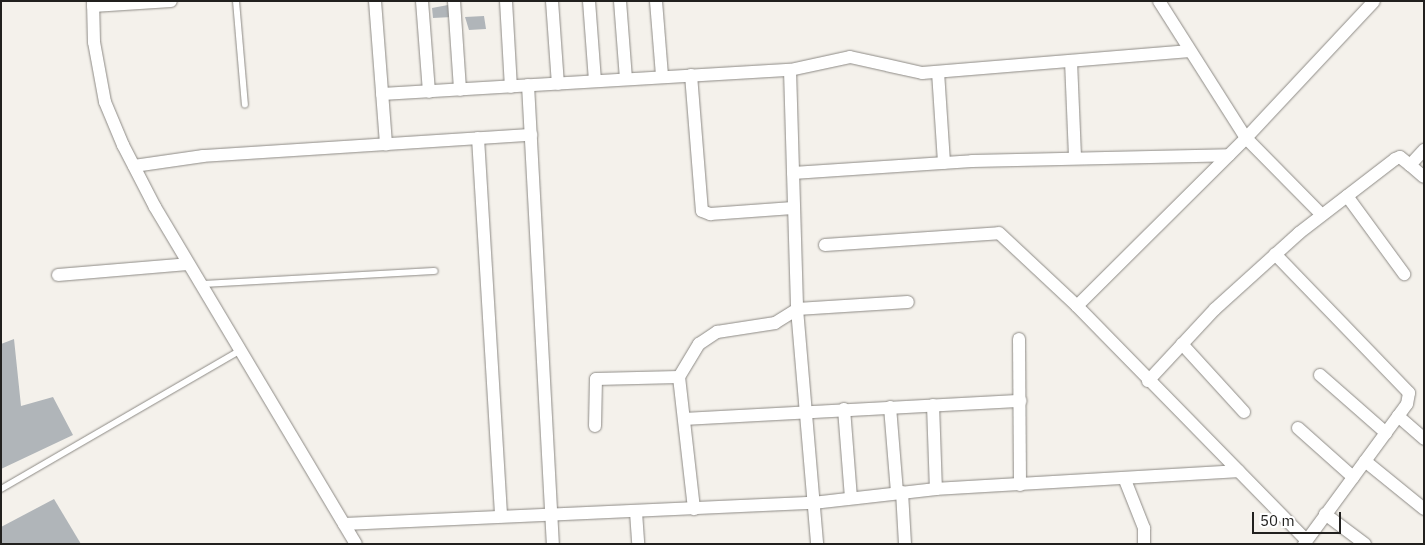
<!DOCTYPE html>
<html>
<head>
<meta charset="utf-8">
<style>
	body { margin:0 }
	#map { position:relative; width:1425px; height:545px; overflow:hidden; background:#f4f1eb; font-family:"IBM Plex Sans",sans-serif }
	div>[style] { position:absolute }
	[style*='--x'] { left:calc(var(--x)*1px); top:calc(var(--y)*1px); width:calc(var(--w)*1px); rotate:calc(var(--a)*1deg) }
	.building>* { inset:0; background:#b0b5b9 }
	.roads { filter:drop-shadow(0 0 1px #8d8a85) drop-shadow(0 0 1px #8d8a85) }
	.lane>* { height:6px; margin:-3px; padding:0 3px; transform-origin:3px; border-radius:3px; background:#fff }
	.street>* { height:12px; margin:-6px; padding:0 6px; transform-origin:6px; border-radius:6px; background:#fff }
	span { translate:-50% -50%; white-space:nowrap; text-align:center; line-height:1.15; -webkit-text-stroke:4px #fff; paint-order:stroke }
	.frame { position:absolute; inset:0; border:2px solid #21201e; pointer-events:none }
	.scale { position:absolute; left:1252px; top:512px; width:89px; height:22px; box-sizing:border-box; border:2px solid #21201e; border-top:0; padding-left:6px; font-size:15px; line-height:18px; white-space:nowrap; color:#21201e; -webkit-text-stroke:4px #fff; paint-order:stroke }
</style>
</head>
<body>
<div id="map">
	<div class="building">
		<div style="clip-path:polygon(448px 5px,452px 17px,433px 18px,432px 8px)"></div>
		<div style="clip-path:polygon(484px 16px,486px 29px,469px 30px,465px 17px)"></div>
		<div style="clip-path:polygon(14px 339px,21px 406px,53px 397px,73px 435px,1px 469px,1px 344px)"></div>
		<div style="clip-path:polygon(54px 499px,81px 544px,1px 544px,1px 527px)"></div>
	</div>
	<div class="roads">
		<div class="lane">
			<div style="--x:236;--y:1;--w:104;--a:85.1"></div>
			<div style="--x:202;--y:284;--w:233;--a:-3.2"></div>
			<div style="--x:1;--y:489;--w:275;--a:-30.1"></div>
		</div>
		<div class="street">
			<div style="--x:93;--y:1;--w:41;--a:88.6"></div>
			<div style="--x:94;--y:42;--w:61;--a:79.6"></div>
			<div style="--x:105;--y:102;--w:47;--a:67.3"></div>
			<div style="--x:123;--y:145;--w:70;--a:62.7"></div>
			<div style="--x:155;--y:207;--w:392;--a:59.2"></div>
			<div style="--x:375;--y:1;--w:144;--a:85.6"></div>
			<div style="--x:422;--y:1;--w:91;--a:85.6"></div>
			<div style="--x:454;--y:1;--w:89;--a:86.1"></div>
			<div style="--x:506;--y:1;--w:86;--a:86.7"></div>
			<div style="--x:552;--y:1;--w:83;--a:85.9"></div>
			<div style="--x:589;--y:1;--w:80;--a:85.7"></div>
			<div style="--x:620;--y:1;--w:78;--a:85.6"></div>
			<div style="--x:656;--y:1;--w:75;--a:85.4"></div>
			<div style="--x:1159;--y:1;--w:162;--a:57.6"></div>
			<div style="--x:1246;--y:138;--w:108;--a:45.4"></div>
			<div style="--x:93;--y:6;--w:78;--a:-3.7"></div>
			<div style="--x:1071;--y:61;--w:96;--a:87.6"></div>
			<div style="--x:790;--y:70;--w:239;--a:88.3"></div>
			<div style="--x:797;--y:309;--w:236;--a:85.1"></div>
			<div style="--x:938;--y:72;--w:91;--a:86.2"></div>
			<div style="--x:691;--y:75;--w:136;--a:85.4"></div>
			<div style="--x:702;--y:211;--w:9;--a:21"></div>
			<div style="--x:710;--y:214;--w:83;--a:-4.1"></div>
			<div style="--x:528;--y:85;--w:460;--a:86.9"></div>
			<div style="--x:382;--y:94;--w:409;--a:-3.4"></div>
			<div style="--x:790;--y:70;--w:61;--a:-12.2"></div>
			<div style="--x:850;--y:57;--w:74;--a:12.5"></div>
			<div style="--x:922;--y:73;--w:269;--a:-4.7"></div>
			<div style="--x:478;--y:138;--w:379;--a:86.5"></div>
			<div style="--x:1410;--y:165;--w:18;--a:41"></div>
			<div style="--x:134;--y:166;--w:70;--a:-8.2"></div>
			<div style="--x:203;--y:156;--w:329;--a:-3.7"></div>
			<div style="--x:793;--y:173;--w:179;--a:-3.8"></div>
			<div style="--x:972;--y:161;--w:257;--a:-1.3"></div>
			<div style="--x:1347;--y:196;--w:97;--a:53.8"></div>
			<div style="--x:825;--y:245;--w:174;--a:-3.9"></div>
			<div style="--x:999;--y:233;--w:107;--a:43.1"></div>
			<div style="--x:1077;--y:306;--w:327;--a:45.6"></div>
			<div style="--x:1275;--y:254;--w:193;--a:46"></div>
			<div style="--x:1409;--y:393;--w:11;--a:100"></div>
			<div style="--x:1407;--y:404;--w:174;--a:126.3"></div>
			<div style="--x:58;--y:275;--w:130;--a:-4.8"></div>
			<div style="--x:1077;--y:306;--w:238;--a:-44.8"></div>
			<div style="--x:1246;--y:138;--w:187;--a:-46.9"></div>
			<div style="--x:1019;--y:339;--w:146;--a:89.6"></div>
			<div style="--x:1182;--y:344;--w:92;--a:47.6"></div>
			<div style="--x:1320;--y:375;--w:88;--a:41.3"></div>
			<div style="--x:679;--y:377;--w:39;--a:-59"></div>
			<div style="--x:699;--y:344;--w:22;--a:-34"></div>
			<div style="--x:717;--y:332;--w:59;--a:-8.8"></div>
			<div style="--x:775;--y:323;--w:26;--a:-32"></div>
			<div style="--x:797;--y:309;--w:111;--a:-3.6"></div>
			<div style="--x:1148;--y:381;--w:98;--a:-47.1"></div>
			<div style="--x:1215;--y:309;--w:113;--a:-42.1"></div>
			<div style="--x:1299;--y:233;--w:121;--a:-37.6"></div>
			<div style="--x:1395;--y:159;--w:5;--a:-22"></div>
			<div style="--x:1400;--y:157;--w:13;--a:39"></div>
			<div style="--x:1410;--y:165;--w:21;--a:-47"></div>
			<div style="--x:933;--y:405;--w:84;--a:88"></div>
			<div style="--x:890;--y:407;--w:86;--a:85.3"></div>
			<div style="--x:844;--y:409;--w:89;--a:85.5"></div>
			<div style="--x:1398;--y:416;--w:35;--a:41"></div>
			<div style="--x:685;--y:419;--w:336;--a:-3.1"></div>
			<div style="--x:595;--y:426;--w:47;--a:-88.8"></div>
			<div style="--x:596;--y:379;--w:83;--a:-1.4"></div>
			<div style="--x:679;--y:377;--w:133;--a:83.5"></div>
			<div style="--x:1298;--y:428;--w:74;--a:41.7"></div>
			<div style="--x:1365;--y:461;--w:76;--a:39.1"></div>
			<div style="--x:1125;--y:480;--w:52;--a:68.4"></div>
			<div style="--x:1144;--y:528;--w:16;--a:90"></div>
			<div style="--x:902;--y:492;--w:52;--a:86.7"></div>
			<div style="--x:636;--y:512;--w:32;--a:86"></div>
			<div style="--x:1325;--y:514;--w:50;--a:36.9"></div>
			<div style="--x:344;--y:524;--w:469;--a:-2.6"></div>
			<div style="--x:813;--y:503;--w:124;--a:-6.5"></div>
			<div style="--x:936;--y:489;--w:303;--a:-3.4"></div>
		</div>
	</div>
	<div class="frame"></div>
	<div class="scale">50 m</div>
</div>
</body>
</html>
